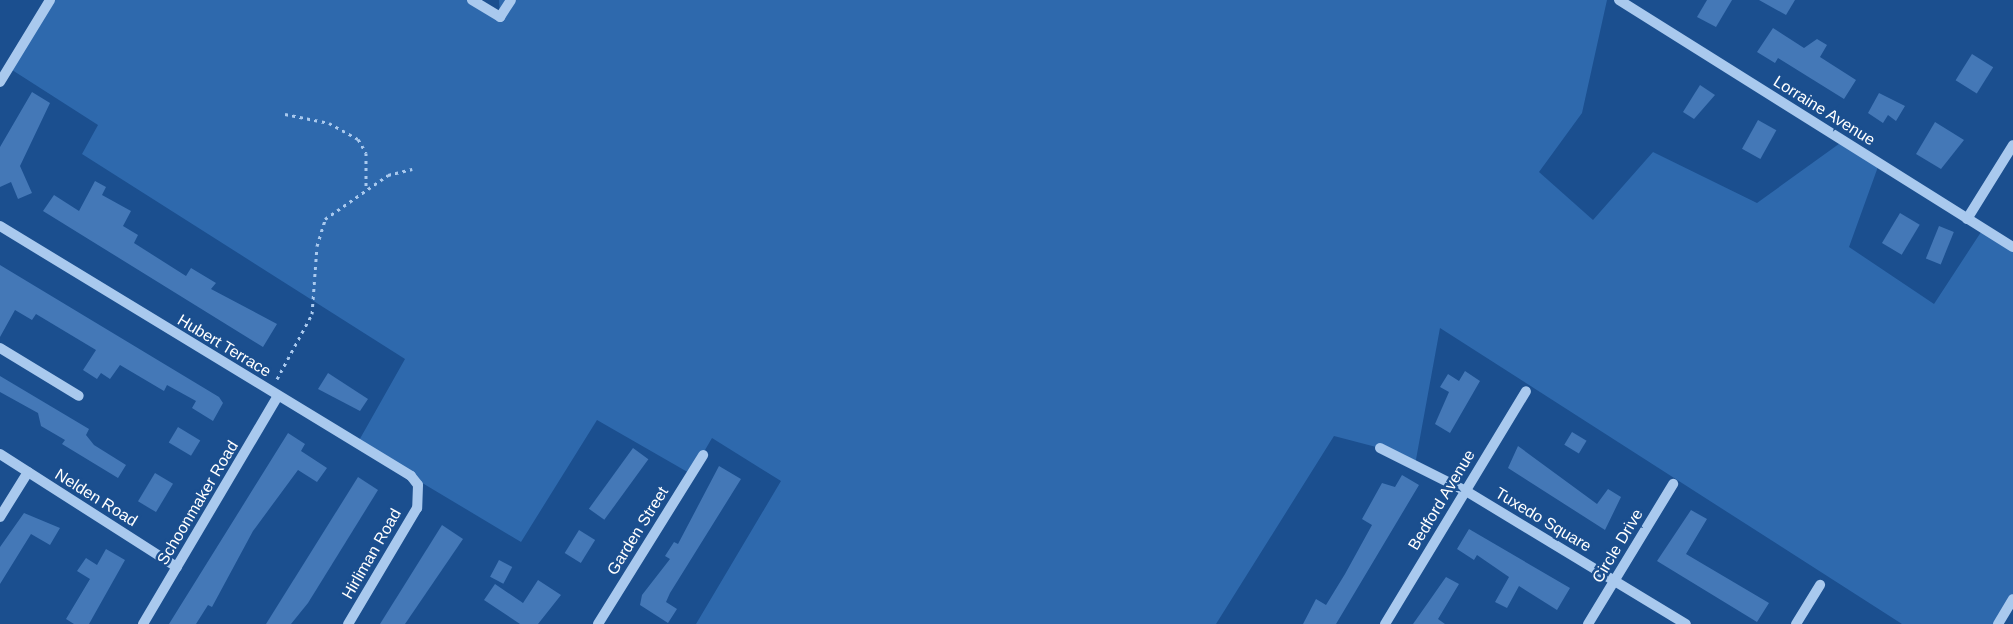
<!DOCTYPE html>
<html>
<head>
<meta charset="utf-8">
<style>
	body { margin:0 }
	#map { position:relative; width:2013px; height:624px; overflow:hidden; background:#1b4f8f; font-family:Arial,sans-serif }
	div>[style] { position:absolute }
	[style*='--x'] { left:calc(var(--x)*1px); top:calc(var(--y)*1px); width:calc(var(--w)*1px); rotate:calc(var(--a)*1deg) }
	.green>* { inset:0; background:#2e69ad }
	.building>* { inset:0; background:#4478b7; transform-origin:0 0 }
	.path>* { height:3px; margin-top:-1.5px; transform-origin:0; background:repeating-linear-gradient(90deg,#a9c9ee 0 3px,transparent 0 7.5px) }
	.minor>* { height:10px; margin:-5px; padding:0 5px; transform-origin:5px; border-radius:5px; background:#a9c9ee }
	span { translate:-50% -50%; white-space:nowrap; text-align:center; line-height:1.15; -webkit-text-stroke:5px #1b4f8f; paint-order:stroke }
	.street-label { font-size:16px; color:#fff }
</style>
</head>
<body>
<div id="map">
	<div class="green">
		<div style="clip-path:polygon(50px 0,472px 0,500px 17px,499px 0,1607px 0,1582px 113px,1539px 172px,1593px 220px,1653px 152px,1757px 203px,1843px 141px,1879px 164px,1849px 247px,1934px 304px,1983px 229px,2013px 247px,2013px 599px,1998px 624px,1902px 624px,1440px 328px,1415px 465px,1380px 448px,1334px 436px,1216px 624px,696px 624px,781px 481px,712px 438px,691px 474px,597px 420px,521px 542px,357px 444px,405px 359px,82px 154px,98px 125px,9px 68px)"></div>
	</div>
	<div class="building">
		<div style="clip-path:polygon(1707px 0,1732px 0,1716px 27px,1697px 17px)"></div>
		<div style="clip-path:polygon(1759px 0,1795px 0,1786px 15px)"></div>
		<div style="clip-path:polygon(1773px 28px,1804px 48px,1817px 39px,1827px 45px,1820px 57px,1856px 80px,1844px 99px,1778px 58px,1775px 63px,1757px 52px)"></div>
		<div style="left:1972px;top:54px;width:25px;height:31px;rotate:32deg"></div>
		<div style="clip-path:polygon(1700px 85px,1715px 95px,1694px 119px,1683px 112px)"></div>
		<div style="clip-path:polygon(32px 92px,50px 103px,20px 166px,32px 193px,18px 199px,11px 182px,0 187px,0 147px)"></div>
		<div style="clip-path:polygon(1879px 93px,1905px 106px,1896px 121px,1888px 115px,1883px 123px,1868px 113px)"></div>
		<div style="left:1758px;top:120px;width:21px;height:33px;rotate:29deg"></div>
		<div style="clip-path:polygon(1935px 122px,1964px 140px,1941px 169px,1916px 154px)"></div>
		<div style="clip-path:polygon(95px 181px,106px 187px,102px 195px,131px 211px,123px 226px,138px 235px,134px 243px,186px 276px,191px 268px,216px 283px,211px 289px,277px 324px,263px 347px,43px 211px,54px 195px,79px 211px)"></div>
		<div style="left:1900px;top:213px;width:23px;height:35px;rotate:31deg"></div>
		<div style="left:1939px;top:226px;width:16px;height:35px;rotate:22deg"></div>
		<div style="clip-path:polygon(0 265px,219px 397px,223px 403px,213px 421px,192px 408px,196px 401px,167px 385px,164px 391px,120px 365px,110px 379px,101px 373px,97px 379px,83px 370px,96px 350px,36px 314px,32px 320px,15px 310px,0 337px)"></div>
		<div style="clip-path:polygon(1465px 371px,1480px 381px,1450px 433px,1435px 424px,1449px 392px,1440px 387px,1448px 374px,1459px 381px)"></div>
		<div style="clip-path:polygon(328px 373px,368px 399px,360px 411px,318px 389px)"></div>
		<div style="clip-path:polygon(0 376px,89px 429px,86px 435px,94px 445px,126px 465px,118px 478px,62px 444px,65px 440px,41px 426px,38px 413px,0 392px)"></div>
		<div style="left:178px;top:427px;width:26px;height:18px;rotate:31deg"></div>
		<div style="left:1572px;top:432px;width:17px;height:15px;rotate:31deg"></div>
		<div style="clip-path:polygon(288px 433px,305px 444px,301px 451px,327px 468px,317px 482px,298px 470px,253px 531px,212px 607px,208px 605px,196px 624px,169px 624px)"></div>
		<div style="clip-path:polygon(1518px 446px,1597px 504px,1608px 489px,1621px 497px,1605px 530px,1508px 468px)"></div>
		<div style="left:633px;top:448px;width:19px;height:75px;rotate:36deg"></div>
		<div style="clip-path:polygon(719px 466px,741px 479px,670px 593px,666px 602px,677px 609px,668px 623px,640px 605px,642px 595px,670px 559px,665px 556px,674px 542px,678px 544px)"></div>
		<div style="left:155px;top:473px;width:21px;height:33px;rotate:31deg"></div>
		<div style="clip-path:polygon(1402px 475px,1419px 485px,1336px 624px,1303px 624px,1316px 599px,1326px 605px,1345px 574px,1372px 525px,1362px 519px,1382px 483px,1395px 487px)"></div>
		<div style="clip-path:polygon(358px 477px,378px 490px,308px 603px,291px 624px,266px 624px)"></div>
		<div style="clip-path:polygon(1691px 510px,1707px 519px,1686px 554px,1769px 603px,1757px 622px,1657px 561px)"></div>
		<div style="clip-path:polygon(24px 513px,60px 528px,50px 545px,31px 534px,0 584px,0 547px)"></div>
		<div style="clip-path:polygon(442px 525px,463px 539px,405px 624px,380px 624px)"></div>
		<div style="clip-path:polygon(1469px 529px,1570px 588px,1557px 610px,1519px 586px,1507px 608px,1495px 602px,1509px 577px,1477px 555px,1474px 560px,1457px 549px)"></div>
		<div style="left:579px;top:530px;width:19px;height:27px;rotate:32deg"></div>
		<div style="clip-path:polygon(106px 549px,125px 560px,89px 624px,74px 624px,66px 619px,90px 579px,77px 571px,86px 558px,97px 565px)"></div>
		<div style="left:499px;top:560px;width:15px;height:19px;rotate:28deg"></div>
		<div style="clip-path:polygon(1446px 577px,1459px 584px,1438px 619px,1445px 624px,1413px 624px)"></div>
		<div style="clip-path:polygon(538px 580px,561px 595px,538px 624px,520px 624px,484px 600px,495px 584px,523px 603px)"></div>
	</div>
	<div class="path">
		<div style="--x:285;--y:114;--w:45;--a:11.6"></div>
		<div style="--x:329;--y:123;--w:33;--a:29"></div>
		<div style="--x:358;--y:139;--w:16;--a:60"></div>
		<div style="--x:366;--y:153;--w:36;--a:90"></div>
		<div style="--x:277;--y:379;--w:74;--a:-61.7"></div>
		<div style="--x:312;--y:314;--w:68;--a:-85.8"></div>
		<div style="--x:317;--y:246;--w:28;--a:-73"></div>
		<div style="--x:325;--y:219;--w:77;--a:-34.9"></div>
		<div style="--x:388;--y:175;--w:25;--a:-14"></div>
	</div>
	<div class="minor">
		<div style="--x:472;--y:0;--w:33;--a:31"></div>
		<div style="--x:500;--y:17;--w:20;--a:-57"></div>
		<div style="--x:1619;--y:0;--w:465;--a:32.1"></div>
		<div style="--x:0;--y:82;--w:96;--a:-58.6"></div>
		<div style="--x:1967;--y:219;--w:87;--a:-58.1"></div>
		<div style="--x:0;--y:226;--w:481;--a:31.3"></div>
		<div style="--x:411;--y:476;--w:11;--a:52"></div>
		<div style="--x:418;--y:485;--w:23;--a:92"></div>
		<div style="--x:417;--y:508;--w:135;--a:120.7"></div>
		<div style="--x:0;--y:348;--w:92;--a:31.3"></div>
		<div style="--x:1380;--y:448;--w:96;--a:26.6"></div>
		<div style="--x:1466;--y:491;--w:257;--a:31.2"></div>
		<div style="--x:0;--y:454;--w:210;--a:32.6"></div>
		<div style="--x:0;--y:517;--w:53;--a:-58.1"></div>
		<div style="--x:143;--y:624;--w:265;--a:-59.4"></div>
		<div style="--x:598;--y:624;--w:199;--a:-58.1"></div>
		<div style="--x:1385;--y:624;--w:272;--a:-58.8"></div>
		<div style="--x:1588;--y:624;--w:164;--a:-58.7"></div>
		<div style="--x:1796;--y:624;--w:46;--a:-58.4"></div>
		<div style="--x:1998;--y:624;--w:29;--a:-59"></div>
	</div>
	<div class="street-label">
		<span style="left:1824px;top:111px;rotate:32deg">Lorraine Avenue</span>
		<span style="left:224px;top:346px;rotate:31deg">Hubert Terrace</span>
		<span style="left:96px;top:498px;rotate:32deg">Nelden Road</span>
		<span style="left:1442px;top:500px;rotate:-59deg">Bedford Avenue</span>
		<span style="left:198px;top:503px;rotate:-59deg">Schoonmaker Road</span>
		<span style="left:1543px;top:520px;rotate:31deg">Tuxedo Square</span>
		<span style="left:638px;top:531px;rotate:-58deg">Garden Street</span>
		<span style="left:1618px;top:546px;rotate:-59deg">Circle Drive</span>
		<span style="left:372px;top:554px;rotate:-60deg">Hirliman Road</span>
	</div>
</div>
</body>
</html>
